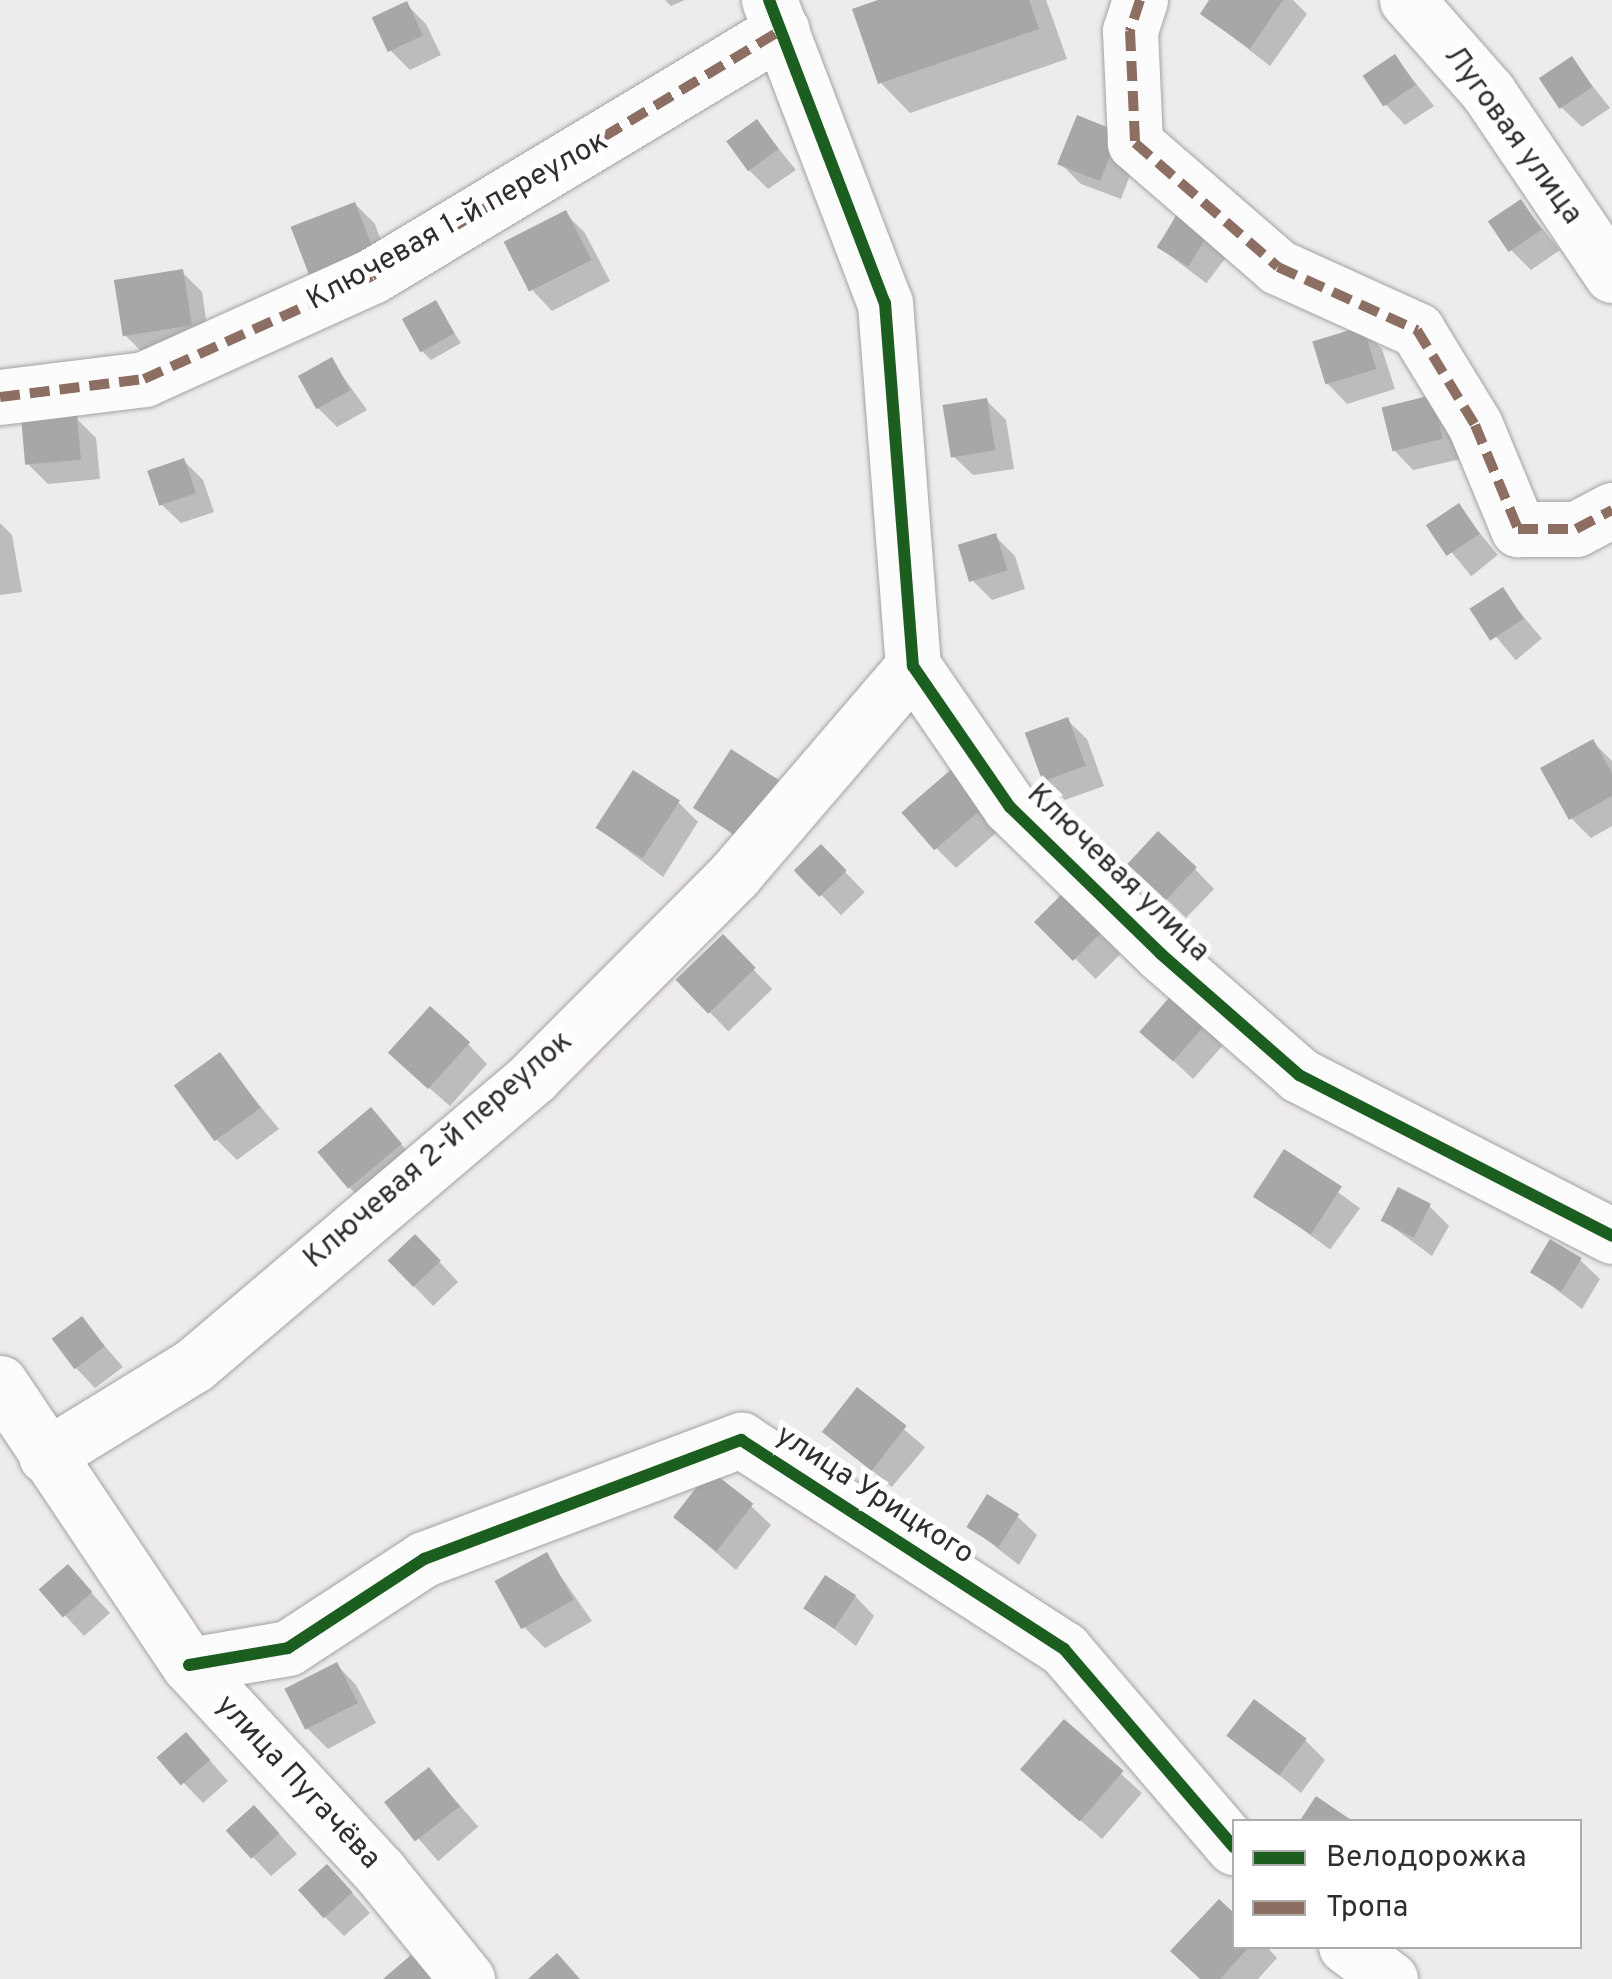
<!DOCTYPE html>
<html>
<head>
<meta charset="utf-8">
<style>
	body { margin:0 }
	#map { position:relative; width:1612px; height:1979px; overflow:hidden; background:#eeecea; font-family:Overpass,sans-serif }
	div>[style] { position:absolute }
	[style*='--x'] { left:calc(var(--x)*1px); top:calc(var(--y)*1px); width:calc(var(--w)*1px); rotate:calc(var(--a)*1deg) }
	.shadow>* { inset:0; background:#0003; transform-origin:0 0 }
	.building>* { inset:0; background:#a8a7a7; transform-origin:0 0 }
	.roads { filter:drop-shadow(0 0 2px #a4a2a1) drop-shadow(0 0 2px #a4a2a1) }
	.minor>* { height:55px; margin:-27.5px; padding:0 27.5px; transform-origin:27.5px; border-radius:27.5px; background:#fcfcfc }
	.quiet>* { height:10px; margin-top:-5px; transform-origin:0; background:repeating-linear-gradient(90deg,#8d6e63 0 20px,transparent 0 30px) }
	.cycleway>* { height:12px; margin:-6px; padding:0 6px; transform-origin:6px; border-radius:6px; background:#1b5e20 }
	span { translate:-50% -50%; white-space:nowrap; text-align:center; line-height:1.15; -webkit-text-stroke:10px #fff; paint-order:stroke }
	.street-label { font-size:30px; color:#302f2e }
	.legend { position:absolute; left:1232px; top:1819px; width:350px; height:130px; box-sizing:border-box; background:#fff; border:2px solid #acacab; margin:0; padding:12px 18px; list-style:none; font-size:30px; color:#302f2e }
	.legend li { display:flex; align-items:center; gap:20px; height:50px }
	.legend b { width:50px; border:2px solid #acacab }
</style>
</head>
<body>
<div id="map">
	<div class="shadow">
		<div style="clip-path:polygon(665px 0,685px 0,671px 6px)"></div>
		<div style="clip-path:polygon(885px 0,1046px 0,1067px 59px,910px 113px,881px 83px)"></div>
		<div style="clip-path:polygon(1212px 0,1293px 0,1307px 14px,1270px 66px,1203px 14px)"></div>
		<div style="clip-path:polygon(406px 4px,426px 24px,441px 55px,410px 70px,390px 50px)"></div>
		<div style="clip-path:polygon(1395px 57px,1434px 106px,1405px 125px,1386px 105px)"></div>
		<div style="clip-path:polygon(1572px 60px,1610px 108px,1582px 127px,1562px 108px)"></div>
		<div style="clip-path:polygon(757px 122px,796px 170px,768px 189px,748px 169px)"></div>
		<div style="clip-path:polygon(1118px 134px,1138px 154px,1121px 199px,1081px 184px,1061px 164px)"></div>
		<div style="clip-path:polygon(1521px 202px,1560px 250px,1531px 270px,1511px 250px)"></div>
		<div style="clip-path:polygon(355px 204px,375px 224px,393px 275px,332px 298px)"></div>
		<div style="clip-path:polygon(565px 213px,585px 233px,610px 281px,552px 311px,533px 291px)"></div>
		<div style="left:1178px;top:218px;width:62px;height:35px;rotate:37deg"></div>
		<div style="clip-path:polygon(182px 272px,202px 292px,210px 345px,146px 356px,126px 336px)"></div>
		<div style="clip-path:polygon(435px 304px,461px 343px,431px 360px,422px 351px)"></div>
		<div style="clip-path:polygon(1362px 329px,1382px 349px,1395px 389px,1347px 404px,1328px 384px)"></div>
		<div style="clip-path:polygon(331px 360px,367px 410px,337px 427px,317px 407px)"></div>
		<div style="clip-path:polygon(1432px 398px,1461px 459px,1413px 470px,1394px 450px)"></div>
		<div style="clip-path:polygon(986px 400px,1006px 420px,1014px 469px,973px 475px,953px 456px)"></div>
		<div style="clip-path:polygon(76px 418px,96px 438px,100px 479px,48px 484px,28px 464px)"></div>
		<div style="clip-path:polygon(183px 460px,203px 480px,214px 512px,181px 523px,161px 504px)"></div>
		<div style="left:1458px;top:506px;width:63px;height:34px;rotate:51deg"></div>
		<div style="clip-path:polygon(0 523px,12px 535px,22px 592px,0 595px)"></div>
		<div style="clip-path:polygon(995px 536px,1015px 556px,1025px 589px,992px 600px,972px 580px)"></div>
		<div style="left:1502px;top:591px;width:62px;height:34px;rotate:50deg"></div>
		<div style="clip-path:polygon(1067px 720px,1087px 739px,1104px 786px,1065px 800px,1045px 780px)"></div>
		<div style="clip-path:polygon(1593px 742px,1612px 761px,1612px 826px,1591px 838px,1571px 818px)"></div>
		<div style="clip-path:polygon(732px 753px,763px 857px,697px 808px)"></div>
		<div style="clip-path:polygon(955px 769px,1005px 825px,956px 868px,936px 848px)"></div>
		<div style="clip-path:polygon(679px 803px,698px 822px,663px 877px,598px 828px)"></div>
		<div style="left:821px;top:847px;width:63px;height:33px;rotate:46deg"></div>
		<div style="clip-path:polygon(1130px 864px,1195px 869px,1214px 889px,1186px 918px)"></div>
		<div style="left:1063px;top:897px;width:81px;height:35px;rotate:45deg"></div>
		<div style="left:723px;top:938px;width:71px;height:61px;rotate:46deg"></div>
		<div style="clip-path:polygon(1174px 995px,1225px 1043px,1193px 1079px,1162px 1050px)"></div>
		<div style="clip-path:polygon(468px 1044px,487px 1064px,450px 1106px,411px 1072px)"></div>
		<div style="clip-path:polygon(219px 1056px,279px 1129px,237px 1160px,217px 1140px)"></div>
		<div style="clip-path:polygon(371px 1111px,420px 1165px,370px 1207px,350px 1188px)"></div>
		<div style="left:1284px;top:1153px;width:94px;height:51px;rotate:36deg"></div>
		<div style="clip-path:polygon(1429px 1206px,1449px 1226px,1432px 1256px,1383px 1220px)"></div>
		<div style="clip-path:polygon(435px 1257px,458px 1282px,433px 1306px,414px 1286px)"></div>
		<div style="clip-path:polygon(1580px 1260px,1600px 1279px,1582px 1309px,1533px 1272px)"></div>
		<div style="clip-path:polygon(82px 1320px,123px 1367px,95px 1388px,76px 1368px)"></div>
		<div style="left:857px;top:1390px;width:89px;height:52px;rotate:40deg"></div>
		<div style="clip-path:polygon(751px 1506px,771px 1525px,736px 1570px,675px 1517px)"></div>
		<div style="clip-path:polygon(1017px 1516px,1037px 1535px,1019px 1565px,970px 1527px)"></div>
		<div style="clip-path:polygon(546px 1555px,592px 1621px,545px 1648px,525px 1628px)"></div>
		<div style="clip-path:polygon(87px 1588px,110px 1613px,84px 1636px,42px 1590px)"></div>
		<div style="clip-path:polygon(855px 1596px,874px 1616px,856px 1646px,807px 1608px)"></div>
		<div style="clip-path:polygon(337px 1665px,356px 1685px,376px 1723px,328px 1749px,308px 1729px,289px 1691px)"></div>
		<div style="clip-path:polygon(1064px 1723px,1142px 1793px,1102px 1839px,1044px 1789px)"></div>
		<div style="clip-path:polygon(1230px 1735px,1306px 1741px,1325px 1760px,1301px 1793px)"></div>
		<div style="clip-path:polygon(205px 1755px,228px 1781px,203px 1803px,160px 1758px)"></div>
		<div style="left:429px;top:1770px;width:75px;height:53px;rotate:49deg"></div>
		<div style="clip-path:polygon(274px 1828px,297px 1854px,271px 1876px,252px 1856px)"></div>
		<div style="clip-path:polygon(347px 1887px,370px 1913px,344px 1936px,324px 1916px)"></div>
		<div style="clip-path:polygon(1219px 1902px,1234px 1916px,1234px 1946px,1266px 1946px,1277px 1958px,1258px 1979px,1202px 1979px)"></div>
	</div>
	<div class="building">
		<div style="clip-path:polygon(878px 0,1029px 0,1039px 29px,878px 84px,852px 9px)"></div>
		<div style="clip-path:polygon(1209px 0,1283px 0,1250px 49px,1200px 14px)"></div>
		<div style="left:407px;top:1px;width:38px;height:39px;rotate:65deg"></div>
		<div style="left:1395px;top:54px;width:37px;height:39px;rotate:56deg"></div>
		<div style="left:1572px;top:56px;width:37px;height:40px;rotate:56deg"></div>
		<div style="left:1077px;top:115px;width:46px;height:53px;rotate:22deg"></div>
		<div style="left:757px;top:119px;width:37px;height:38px;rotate:54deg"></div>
		<div style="left:1521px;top:199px;width:37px;height:40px;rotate:56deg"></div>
		<div style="left:355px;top:202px;width:57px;height:69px;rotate:69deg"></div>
		<div style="left:566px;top:210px;width:56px;height:70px;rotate:63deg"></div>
		<div style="left:1177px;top:214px;width:37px;height:39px;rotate:31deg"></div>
		<div style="left:183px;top:269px;width:57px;height:70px;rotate:81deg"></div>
		<div style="left:436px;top:300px;width:38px;height:39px;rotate:61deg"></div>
		<div style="left:1363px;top:326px;width:45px;height:53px;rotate:73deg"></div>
		<div style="left:332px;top:357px;width:38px;height:39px;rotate:61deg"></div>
		<div style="left:1432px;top:395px;width:45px;height:52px;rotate:76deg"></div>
		<div style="left:987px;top:398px;width:53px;height:45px;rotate:81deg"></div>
		<div style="left:77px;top:415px;width:45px;height:56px;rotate:85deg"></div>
		<div style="left:184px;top:458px;width:37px;height:39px;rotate:71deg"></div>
		<div style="left:1459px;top:503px;width:37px;height:40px;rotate:56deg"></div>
		<div style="left:996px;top:533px;width:39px;height:40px;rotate:73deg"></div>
		<div style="left:1503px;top:587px;width:38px;height:40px;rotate:57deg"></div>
		<div style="left:1068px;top:717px;width:52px;height:46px;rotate:70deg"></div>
		<div style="clip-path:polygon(1593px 739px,1612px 773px,1612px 796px,1569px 820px,1540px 768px)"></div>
		<div style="left:731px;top:749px;width:57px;height:70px;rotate:33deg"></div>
		<div style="left:955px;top:766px;width:50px;height:71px;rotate:49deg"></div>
		<div style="left:633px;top:770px;width:56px;height:69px;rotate:33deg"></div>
		<div style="left:1158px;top:831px;width:53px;height:45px;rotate:43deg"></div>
		<div style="left:821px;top:844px;width:37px;height:38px;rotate:46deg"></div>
		<div style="left:1063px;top:893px;width:55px;height:41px;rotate:45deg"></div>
		<div style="left:723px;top:934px;width:47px;height:66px;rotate:46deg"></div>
		<div style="left:1174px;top:992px;width:45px;height:53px;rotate:41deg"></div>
		<div style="left:430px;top:1006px;width:54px;height:63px;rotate:42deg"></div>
		<div style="left:220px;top:1052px;width:69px;height:57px;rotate:54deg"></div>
		<div style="left:371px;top:1107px;width:48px;height:70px;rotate:50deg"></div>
		<div style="left:1284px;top:1149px;width:69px;height:57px;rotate:33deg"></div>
		<div style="left:1398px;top:1187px;width:37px;height:38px;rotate:27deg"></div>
		<div style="left:415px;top:1234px;width:37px;height:38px;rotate:46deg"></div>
		<div style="left:1550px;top:1239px;width:37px;height:39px;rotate:31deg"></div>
		<div style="left:82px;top:1316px;width:38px;height:38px;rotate:53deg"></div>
		<div style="left:857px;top:1387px;width:63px;height:57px;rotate:38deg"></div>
		<div style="left:710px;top:1470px;width:55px;height:60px;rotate:38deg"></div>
		<div style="left:987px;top:1494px;width:38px;height:39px;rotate:32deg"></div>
		<div style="left:547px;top:1552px;width:55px;height:60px;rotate:61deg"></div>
		<div style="left:68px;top:1564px;width:37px;height:39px;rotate:49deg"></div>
		<div style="left:825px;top:1575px;width:37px;height:40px;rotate:33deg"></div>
		<div style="left:337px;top:1662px;width:46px;height:59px;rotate:63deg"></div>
		<div style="left:1254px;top:1699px;width:66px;height:46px;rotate:37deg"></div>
		<div style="left:1064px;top:1719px;width:79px;height:67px;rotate:41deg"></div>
		<div style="left:186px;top:1732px;width:37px;height:39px;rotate:49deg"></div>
		<div style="left:429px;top:1767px;width:50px;height:57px;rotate:52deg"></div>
		<div style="clip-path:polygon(1316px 1796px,1354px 1822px,1299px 1822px)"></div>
		<div style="left:254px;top:1805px;width:38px;height:38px;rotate:48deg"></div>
		<div style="left:327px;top:1864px;width:38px;height:39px;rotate:48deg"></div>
		<div style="clip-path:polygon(1219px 1899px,1234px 1913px,1234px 1946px,1250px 1946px,1220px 1979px,1200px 1979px,1170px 1951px)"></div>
		<div style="clip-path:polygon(557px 1953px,580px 1979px,528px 1979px)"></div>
		<div style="clip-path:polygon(411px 1955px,432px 1979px,383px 1979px)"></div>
	</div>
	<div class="roads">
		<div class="minor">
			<div style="--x:769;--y:0;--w:324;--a:69.1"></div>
			<div style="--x:885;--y:303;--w:364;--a:85.6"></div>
			<div style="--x:913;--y:666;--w:171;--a:55.5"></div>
			<div style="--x:1010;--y:807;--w:211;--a:44.2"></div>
			<div style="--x:1161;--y:954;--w:184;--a:41.2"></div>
			<div style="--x:1299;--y:1075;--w:352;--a:27.2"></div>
			<div style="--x:1140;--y:0;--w:33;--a:108"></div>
			<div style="--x:1130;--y:31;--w:112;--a:87.4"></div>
			<div style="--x:1135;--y:143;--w:189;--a:40.9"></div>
			<div style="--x:1278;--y:267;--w:153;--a:24.4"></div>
			<div style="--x:1417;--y:330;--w:111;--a:58.6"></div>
			<div style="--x:1475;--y:425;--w:113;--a:67.5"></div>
			<div style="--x:1518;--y:529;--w:58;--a:0"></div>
			<div style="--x:1576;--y:529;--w:41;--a:-27.8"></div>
			<div style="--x:1407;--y:0;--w:123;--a:48.6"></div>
			<div style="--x:1488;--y:92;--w:221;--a:55.9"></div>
			<div style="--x:0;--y:397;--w:145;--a:-7.1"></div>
			<div style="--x:144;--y:379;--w:250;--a:-24.3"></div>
			<div style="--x:372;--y:276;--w:478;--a:-31"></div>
			<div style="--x:0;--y:1383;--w:339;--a:56.2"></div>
			<div style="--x:189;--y:1665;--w:282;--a:47.3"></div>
			<div style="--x:380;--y:1872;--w:138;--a:50.9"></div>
			<div style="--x:46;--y:1456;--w:174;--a:-31.6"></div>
			<div style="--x:194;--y:1365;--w:445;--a:-40.3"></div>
			<div style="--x:533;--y:1077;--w:286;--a:-45.1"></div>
			<div style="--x:735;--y:874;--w:274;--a:-49.4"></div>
			<div style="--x:189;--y:1665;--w:100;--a:-9.7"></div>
			<div style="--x:288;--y:1648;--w:163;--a:-33.2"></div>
			<div style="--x:424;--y:1559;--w:339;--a:-20.6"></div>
			<div style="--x:741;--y:1440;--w:385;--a:32.9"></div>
			<div style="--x:1064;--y:1649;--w:261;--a:49.4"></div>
			<div style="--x:1346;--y:1946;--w:55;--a:36.9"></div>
		</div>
	</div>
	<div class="quiet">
		<div style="--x:1140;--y:0;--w:33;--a:108"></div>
		<div style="--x:1130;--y:31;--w:112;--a:87.4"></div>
		<div style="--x:1135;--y:143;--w:189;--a:40.9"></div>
		<div style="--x:1278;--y:267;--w:153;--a:24.4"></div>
		<div style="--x:1417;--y:330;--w:111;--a:58.6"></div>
		<div style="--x:1475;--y:425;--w:113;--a:67.5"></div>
		<div style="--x:1518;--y:529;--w:58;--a:0"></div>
		<div style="--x:1576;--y:529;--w:41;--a:-27.8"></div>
		<div style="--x:0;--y:397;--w:145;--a:-7.1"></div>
		<div style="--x:144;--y:379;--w:250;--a:-24.3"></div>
		<div style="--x:372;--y:276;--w:478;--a:-31"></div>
	</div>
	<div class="cycleway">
		<div style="--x:769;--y:0;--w:324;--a:69.1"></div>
		<div style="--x:885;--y:303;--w:364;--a:85.6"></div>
		<div style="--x:913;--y:666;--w:171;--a:55.5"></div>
		<div style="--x:1010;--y:807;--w:211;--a:44.2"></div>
		<div style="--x:1161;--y:954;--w:184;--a:41.2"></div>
		<div style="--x:1299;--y:1075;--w:352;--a:27.2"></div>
		<div style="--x:189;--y:1665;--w:100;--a:-9.7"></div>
		<div style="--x:288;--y:1648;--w:163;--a:-33.2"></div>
		<div style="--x:424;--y:1559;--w:339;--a:-20.6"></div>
		<div style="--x:741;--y:1440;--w:385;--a:32.9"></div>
		<div style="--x:1064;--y:1649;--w:261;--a:49.4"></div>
	</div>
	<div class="street-label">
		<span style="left:1512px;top:136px;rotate:54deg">Луговая улица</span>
		<span style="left:458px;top:222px;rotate:-29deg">Ключевая 1-й переулок</span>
		<span style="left:1117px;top:874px;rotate:44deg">Ключевая улица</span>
		<span style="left:439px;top:1151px;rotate:-41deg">Ключевая 2-й переулок</span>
		<span style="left:874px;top:1496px;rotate:33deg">улица Урицкого</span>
		<span style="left:297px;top:1783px;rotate:47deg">улица Пугачёва</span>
	</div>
	<ul class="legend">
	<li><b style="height:12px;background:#1b5e20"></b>Велодорожка</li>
	<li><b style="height:12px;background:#8d6e63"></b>Тропа</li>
	</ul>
</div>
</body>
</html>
